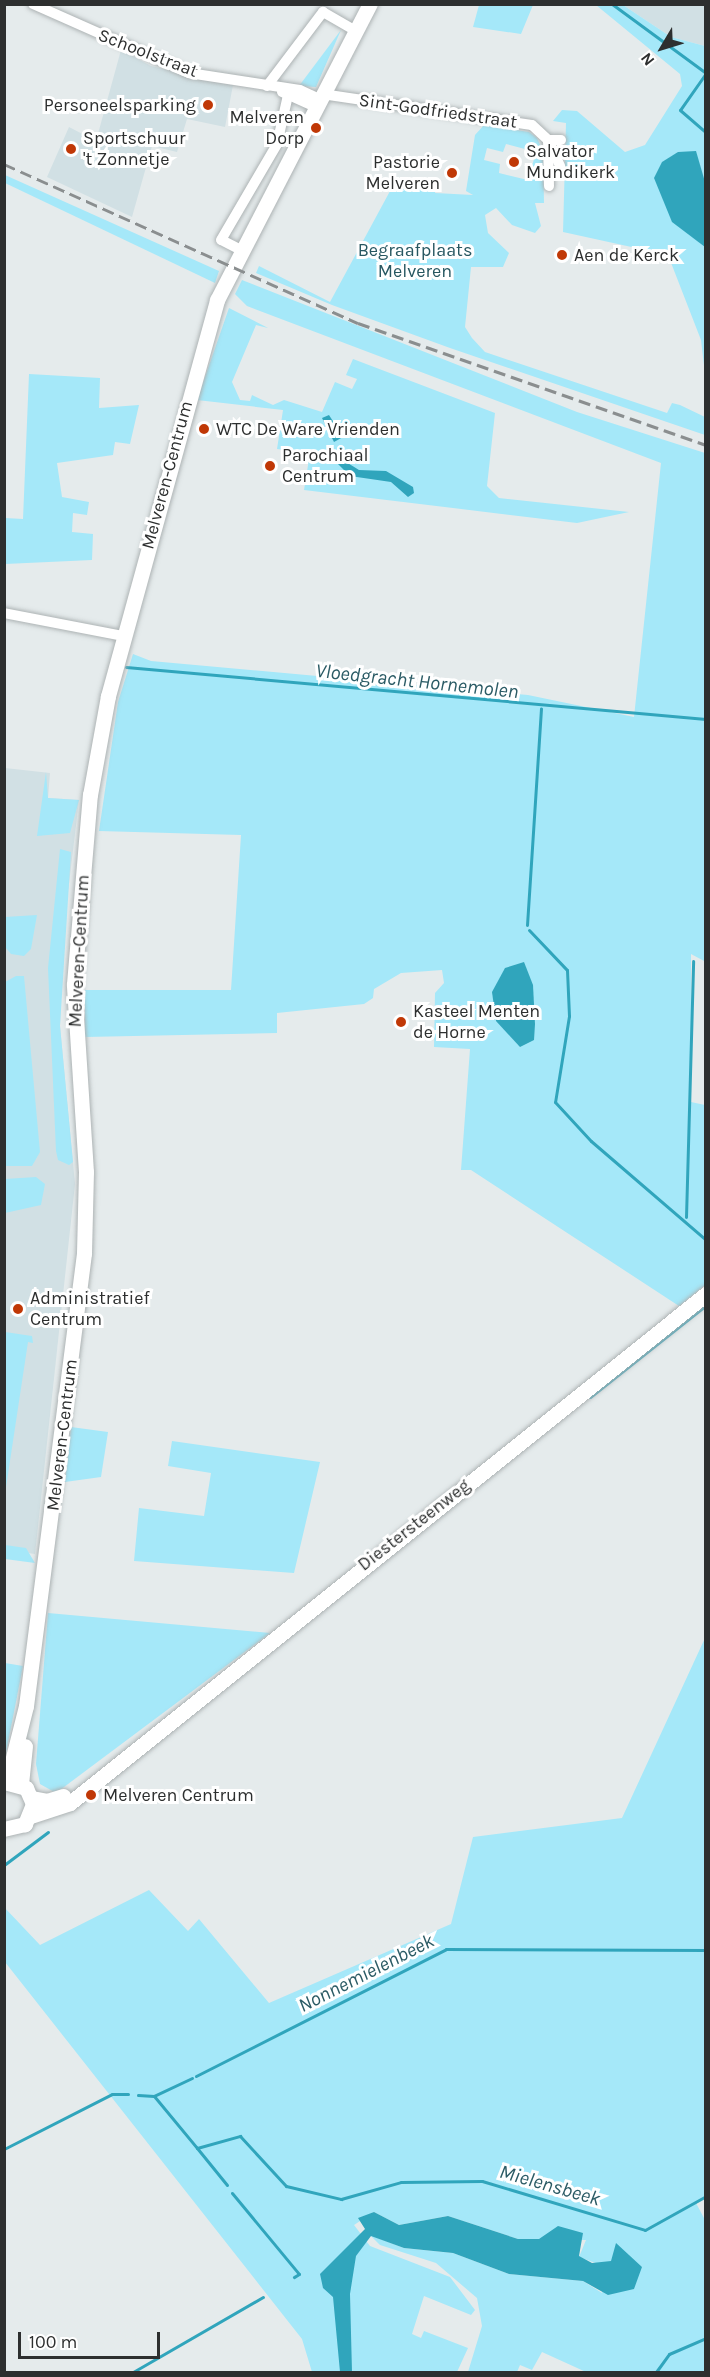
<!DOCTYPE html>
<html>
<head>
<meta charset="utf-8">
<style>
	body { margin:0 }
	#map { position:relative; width:710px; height:2377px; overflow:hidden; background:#e5ebec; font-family:Karla,sans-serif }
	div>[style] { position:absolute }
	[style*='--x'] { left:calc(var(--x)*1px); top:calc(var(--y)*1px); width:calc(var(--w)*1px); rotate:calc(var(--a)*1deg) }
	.built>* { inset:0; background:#d1e0e4 }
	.green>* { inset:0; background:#a5e8f9 }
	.water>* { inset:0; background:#30a5bc }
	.stream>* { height:3px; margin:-1.5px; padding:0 1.5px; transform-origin:1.5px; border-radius:1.5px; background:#30a5bc }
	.roads { filter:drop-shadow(0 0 2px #adb3b4) drop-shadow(0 0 2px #adb3b4) }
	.street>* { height:10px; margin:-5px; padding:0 5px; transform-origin:5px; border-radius:5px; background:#fff }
	.secondary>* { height:15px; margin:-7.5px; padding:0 7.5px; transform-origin:7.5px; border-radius:7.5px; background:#fff }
	.rail>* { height:3px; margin-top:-1.5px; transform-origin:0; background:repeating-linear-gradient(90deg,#8a8e8f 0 12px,transparent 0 18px) }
	.dots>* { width:16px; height:16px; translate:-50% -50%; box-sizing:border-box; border:3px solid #fff; border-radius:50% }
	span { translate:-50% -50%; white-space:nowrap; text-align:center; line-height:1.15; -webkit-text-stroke:6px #fff; paint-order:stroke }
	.street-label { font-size:18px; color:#2d2f2f }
	.poi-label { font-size:18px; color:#2d2f2f }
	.right { translate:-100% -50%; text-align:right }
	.left { translate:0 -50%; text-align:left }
	.park-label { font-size:18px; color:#275761 }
	.water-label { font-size:20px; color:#2b5b65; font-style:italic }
	.frame { position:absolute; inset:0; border:6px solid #2d2f2f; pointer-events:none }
	.north { position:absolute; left:632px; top:18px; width:60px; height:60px; -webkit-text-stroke:4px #fff; paint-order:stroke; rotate:232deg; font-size:16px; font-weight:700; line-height:24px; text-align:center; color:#2d2f2f }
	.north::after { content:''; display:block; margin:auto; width:21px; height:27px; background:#2d2f2f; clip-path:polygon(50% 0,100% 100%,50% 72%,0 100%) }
	.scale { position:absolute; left:18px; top:2332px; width:142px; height:27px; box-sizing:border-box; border:3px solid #2d2f2f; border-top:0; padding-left:8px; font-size:18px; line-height:21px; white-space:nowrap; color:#2d2f2f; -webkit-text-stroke:4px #fff; paint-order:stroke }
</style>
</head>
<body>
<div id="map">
	<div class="built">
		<div style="clip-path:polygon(623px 5px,705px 5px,705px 46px,671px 37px)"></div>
		<div style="clip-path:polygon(121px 50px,151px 66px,233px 85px,225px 127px,187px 119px,177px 152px,152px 146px,132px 217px,47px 177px,69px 127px,96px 141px)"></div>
		<div style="clip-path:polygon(5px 768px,50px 773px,48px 798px,79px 800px,64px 926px,60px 1026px,75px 1184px,35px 1554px,5px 1550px)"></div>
	</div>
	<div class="green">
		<div style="clip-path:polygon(479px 5px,479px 4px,533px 5px,521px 34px,473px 27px)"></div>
		<div style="clip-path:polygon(596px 5px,623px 5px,671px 37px,705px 46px,705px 374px,701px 340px,668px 255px,563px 232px,566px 123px,553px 121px,562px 110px,577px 111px,625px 152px,645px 145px,682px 86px,680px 74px)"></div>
		<div style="clip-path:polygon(341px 30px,316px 87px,299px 86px)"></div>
		<div style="clip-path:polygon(evenodd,484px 125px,529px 132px,537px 138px,543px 151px,544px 203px,535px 203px,541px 226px,535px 233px,512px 225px,496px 208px,485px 215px,488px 233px,509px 253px,503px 267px,471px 267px,465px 327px,472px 338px,485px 352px,667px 413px,672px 403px,680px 405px,705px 417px,705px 435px,450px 348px,332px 305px,256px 273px,259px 266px,330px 302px,396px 180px,416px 192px,419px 179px,437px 182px,435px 193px,473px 195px,466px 191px,475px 135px,484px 125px,506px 144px,536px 152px,528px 180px,499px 173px,500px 164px,484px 160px,487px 148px,503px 152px,506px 144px)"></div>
		<div style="clip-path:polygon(5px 175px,219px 271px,215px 283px,5px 183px)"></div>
		<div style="clip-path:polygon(242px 280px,577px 412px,705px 453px,706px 962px,691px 954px,691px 1102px,705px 1105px,705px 1285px,679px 1306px,471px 1170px,461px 1170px,470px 1049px,434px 1047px,435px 993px,444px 983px,442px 970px,401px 973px,374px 989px,373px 998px,364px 1004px,277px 1013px,277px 1033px,85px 1037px,85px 990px,231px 990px,241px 835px,99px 831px,118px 702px,133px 654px,151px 661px,528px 695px,634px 717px,661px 463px,247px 306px,235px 294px)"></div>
		<div style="clip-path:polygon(229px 308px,268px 328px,256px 325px,232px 382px,240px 400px,250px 401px,252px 395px,273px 405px,284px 400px,322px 412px,335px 382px,352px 389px,357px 379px,346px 375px,353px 359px,495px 413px,487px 486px,499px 498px,629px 512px,577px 523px,304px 490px,310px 453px,277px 449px,283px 410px,197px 400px)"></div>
		<div style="clip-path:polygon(29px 374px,100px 378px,99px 408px,139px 405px,130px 444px,115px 442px,113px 455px,57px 463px,62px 497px,89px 502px,87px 515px,73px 513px,72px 532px,93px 534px,92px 560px,5px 564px,5px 518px,23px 519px)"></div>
		<div style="clip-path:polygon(46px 772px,48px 798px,79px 800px,70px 833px,37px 836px)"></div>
		<div style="clip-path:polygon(60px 849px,71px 852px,60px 1026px,73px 1162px,69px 1165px,58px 1160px,56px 1151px,48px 968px)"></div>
		<div style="clip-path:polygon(37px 915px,31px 949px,24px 956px,11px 954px,5px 947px,5px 917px)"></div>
		<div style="clip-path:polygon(16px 976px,24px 976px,40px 1152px,32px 1166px,5px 1166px,5px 982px)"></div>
		<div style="clip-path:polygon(36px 1177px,45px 1184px,41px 1205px,5px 1213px,5px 1179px)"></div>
		<div style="clip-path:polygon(5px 1332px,32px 1336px,33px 1343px,28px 1342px,5px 1494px)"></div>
		<div style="clip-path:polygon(71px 1427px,108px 1432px,101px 1477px,65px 1482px)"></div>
		<div style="clip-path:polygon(172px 1441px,320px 1462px,294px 1573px,134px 1561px,139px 1508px,204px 1516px,211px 1473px,168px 1466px)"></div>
		<div style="clip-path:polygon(5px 1545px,26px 1548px,35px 1563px,5px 1559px)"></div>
		<div style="clip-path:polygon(48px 1613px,270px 1633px,56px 1793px,40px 1784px,36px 1764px)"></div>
		<div style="clip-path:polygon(705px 1638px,706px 2197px,696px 2203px,705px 2220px,705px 2372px,586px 2372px,542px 2352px,532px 2370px,520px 2365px,517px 2372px,468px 2372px,482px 2326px,477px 2298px,436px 2263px,380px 2245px,370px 2235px,404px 2248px,453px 2253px,509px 2274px,583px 2281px,602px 2293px,616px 2243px,611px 2261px,601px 2265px,579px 2257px,586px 2240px,518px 2239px,448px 2216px,399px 2225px,374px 2212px,354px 2225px,370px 2246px,450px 2277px,475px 2310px,471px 2315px,424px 2296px,412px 2334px,421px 2338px,424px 2331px,468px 2348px,457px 2372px,312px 2372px,302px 2339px,5px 1962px,4px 1907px,40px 1945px,149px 1890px,188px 1931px,199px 1919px,269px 2003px,451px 1924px,473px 1837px,622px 1818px)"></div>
		<div style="clip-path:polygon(5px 1663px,23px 1666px,5px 1758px,4px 1663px)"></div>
	</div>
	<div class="water">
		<div style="clip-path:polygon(696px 151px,705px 182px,705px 247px,672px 222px,654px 178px,662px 162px,678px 152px)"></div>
		<div style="clip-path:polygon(329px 415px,343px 437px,334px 442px,322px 418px)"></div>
		<div style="clip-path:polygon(338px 457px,359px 470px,386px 471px,413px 487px,414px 493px,408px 497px,391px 482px,350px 476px,335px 461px)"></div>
		<div style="clip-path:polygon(524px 962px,533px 985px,535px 1024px,534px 1040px,520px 1047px,496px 1021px,492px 992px,505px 968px)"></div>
		<div style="clip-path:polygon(374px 2212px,399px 2225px,448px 2216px,518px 2239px,539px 2239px,558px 2226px,583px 2233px,579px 2256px,592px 2263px,611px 2261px,616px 2243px,642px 2267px,634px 2289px,608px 2295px,583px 2281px,509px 2274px,453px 2253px,404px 2248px,371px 2236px,356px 2256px,350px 2294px,352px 2372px,340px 2372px,333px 2297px,323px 2288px,320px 2274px,365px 2229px,358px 2218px)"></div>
	</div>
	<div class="stream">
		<div style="--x:612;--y:4;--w:117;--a:36.3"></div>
		<div style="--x:706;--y:73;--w:45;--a:125.1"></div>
		<div style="--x:680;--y:110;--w:35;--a:41"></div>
		<div style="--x:126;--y:667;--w:582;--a:5.12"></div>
		<div style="--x:527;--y:925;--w:217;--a:-86.3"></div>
		<div style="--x:529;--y:930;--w:55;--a:46.5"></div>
		<div style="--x:567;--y:970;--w:46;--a:87.5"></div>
		<div style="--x:569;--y:1016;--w:87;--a:99.2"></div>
		<div style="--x:555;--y:1102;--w:53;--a:47.3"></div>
		<div style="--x:591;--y:1141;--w:152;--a:40.7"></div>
		<div style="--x:686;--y:1217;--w:256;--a:-88.4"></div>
		<div style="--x:590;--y:1397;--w:148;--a:-38.4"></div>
		<div style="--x:4;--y:1865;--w:55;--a:-36.9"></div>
		<div style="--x:196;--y:2076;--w:280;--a:-26.9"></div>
		<div style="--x:446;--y:1949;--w:260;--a:0.2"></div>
		<div style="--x:192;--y:2078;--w:42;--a:154.7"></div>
		<div style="--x:154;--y:2096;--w:67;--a:50.4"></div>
		<div style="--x:138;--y:2095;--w:16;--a:4"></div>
		<div style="--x:4;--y:2149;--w:121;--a:-27"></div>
		<div style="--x:112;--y:2094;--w:16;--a:0"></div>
		<div style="--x:227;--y:2185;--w:48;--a:-129"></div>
		<div style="--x:197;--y:2148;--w:45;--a:-15.6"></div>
		<div style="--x:240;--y:2136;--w:68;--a:47.4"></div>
		<div style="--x:286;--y:2186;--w:57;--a:13.3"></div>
		<div style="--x:341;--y:2199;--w:62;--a:-15.8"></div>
		<div style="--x:401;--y:2182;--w:81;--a:-0.7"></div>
		<div style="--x:482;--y:2181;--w:170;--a:16.7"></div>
		<div style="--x:645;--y:2230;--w:70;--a:-29.1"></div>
		<div style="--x:232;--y:2193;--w:105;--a:50.4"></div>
		<div style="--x:299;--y:2274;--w:6;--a:149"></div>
		<div style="--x:133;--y:2372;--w:150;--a:-30"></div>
		<div style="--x:656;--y:2372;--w:22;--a:-54"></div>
		<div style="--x:669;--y:2354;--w:40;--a:-23.4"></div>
	</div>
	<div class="roads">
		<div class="street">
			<div style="--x:33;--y:4;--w:171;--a:23.9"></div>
			<div style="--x:189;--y:73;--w:112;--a:8.7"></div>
			<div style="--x:300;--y:90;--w:21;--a:25"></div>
			<div style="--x:267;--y:86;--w:93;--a:-52.9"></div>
			<div style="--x:323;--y:12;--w:38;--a:30"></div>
			<div style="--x:282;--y:92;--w:36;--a:24"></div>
			<div style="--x:322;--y:94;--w:212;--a:8.4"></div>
			<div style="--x:532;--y:125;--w:22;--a:43"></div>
			<div style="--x:548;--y:140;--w:29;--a:65"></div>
			<div style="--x:549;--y:186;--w:46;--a:-91.2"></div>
			<div style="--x:548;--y:140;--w:13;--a:0"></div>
			<div style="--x:241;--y:250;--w:22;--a:-153"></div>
			<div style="--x:221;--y:240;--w:111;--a:-59.7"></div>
			<div style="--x:277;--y:144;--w:50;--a:-77.3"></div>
			<div style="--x:4;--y:613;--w:121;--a:10.9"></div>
		</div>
		<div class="secondary">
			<div style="--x:7;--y:1781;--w:77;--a:-75.8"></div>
			<div style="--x:26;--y:1706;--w:457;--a:-82.7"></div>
			<div style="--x:84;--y:1253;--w:81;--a:-88.6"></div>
			<div style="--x:86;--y:1172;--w:188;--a:-93.7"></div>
			<div style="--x:74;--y:984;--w:190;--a:-85.2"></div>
			<div style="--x:90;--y:795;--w:101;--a:-79.7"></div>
			<div style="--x:108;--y:696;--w:411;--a:-74.6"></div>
			<div style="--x:217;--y:300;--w:333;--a:-62.7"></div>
			<div style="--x:4;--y:1782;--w:23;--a:15"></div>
			<div style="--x:26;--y:1788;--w:17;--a:66"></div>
			<div style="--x:33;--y:1804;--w:22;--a:112"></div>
			<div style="--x:25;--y:1824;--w:22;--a:167"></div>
			<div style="--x:21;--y:1784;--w:38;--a:-84"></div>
			<div style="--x:32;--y:1798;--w:15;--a:11"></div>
			<div style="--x:47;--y:1801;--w:17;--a:-17"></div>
			<div style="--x:31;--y:1816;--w:41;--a:-18.4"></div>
			<div style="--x:70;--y:1803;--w:815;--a:-38.67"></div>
		</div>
	</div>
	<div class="rail">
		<div style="--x:4;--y:164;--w:388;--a:24.2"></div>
		<div style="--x:358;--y:323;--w:369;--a:19.3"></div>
	</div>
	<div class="dots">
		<div style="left:208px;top:105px;background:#c03806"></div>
		<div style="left:316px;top:128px;background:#c03806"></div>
		<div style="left:71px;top:149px;background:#c03806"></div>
		<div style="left:514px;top:162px;background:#c03806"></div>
		<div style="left:452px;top:173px;background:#c03806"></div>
		<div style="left:562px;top:255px;background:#c03806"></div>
		<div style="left:204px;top:429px;background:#c03806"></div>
		<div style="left:270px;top:466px;background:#c03806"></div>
		<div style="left:401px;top:1022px;background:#c03806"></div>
		<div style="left:18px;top:1309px;background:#c03806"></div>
		<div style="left:91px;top:1795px;background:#c03806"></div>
	</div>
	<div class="street-label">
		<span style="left:148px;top:53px;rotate:21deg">Schoolstraat</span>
		<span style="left:438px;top:111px;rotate:8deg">Sint-Godfriedstraat</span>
		<span style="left:167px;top:475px;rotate:-75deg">Melveren-Centrum</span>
		<span style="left:79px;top:951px;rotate:-87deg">Melveren-Centrum</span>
		<span style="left:62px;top:1435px;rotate:-83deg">Melveren-Centrum</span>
		<span style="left:414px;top:1525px;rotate:-38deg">Diestersteenweg</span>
	</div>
	<div class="poi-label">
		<span class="right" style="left:196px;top:105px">Personeelsparking</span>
		<span class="right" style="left:304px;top:128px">Melveren<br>Dorp</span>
		<span class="left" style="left:83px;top:149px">Sportschuur<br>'t Zonnetje</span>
		<span class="left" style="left:526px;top:162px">Salvator<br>Mundikerk</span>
		<span class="right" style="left:440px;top:173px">Pastorie<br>Melveren</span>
		<span class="left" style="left:574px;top:255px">Aen de Kerck</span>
		<span class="left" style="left:216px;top:429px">WTC De Ware Vrienden</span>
		<span class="left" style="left:282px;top:466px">Parochiaal<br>Centrum</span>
		<span class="left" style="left:413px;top:1022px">Kasteel Menten<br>de Horne</span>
		<span class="left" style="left:30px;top:1309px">Administratief<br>Centrum</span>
		<span class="left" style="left:103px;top:1795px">Melveren Centrum</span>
	</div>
	<div class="park-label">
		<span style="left:415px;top:261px">Begraafplaats<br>Melveren</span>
	</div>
	<div class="water-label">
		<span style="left:417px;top:681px;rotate:6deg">Vloedgracht Hornemolen</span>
		<span style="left:366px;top:1973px;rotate:-27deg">Nonnemielenbeek</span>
		<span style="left:550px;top:2185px;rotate:16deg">Mielensbeek</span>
	</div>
	<div class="frame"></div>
	<div class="north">N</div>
	<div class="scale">100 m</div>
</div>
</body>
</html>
